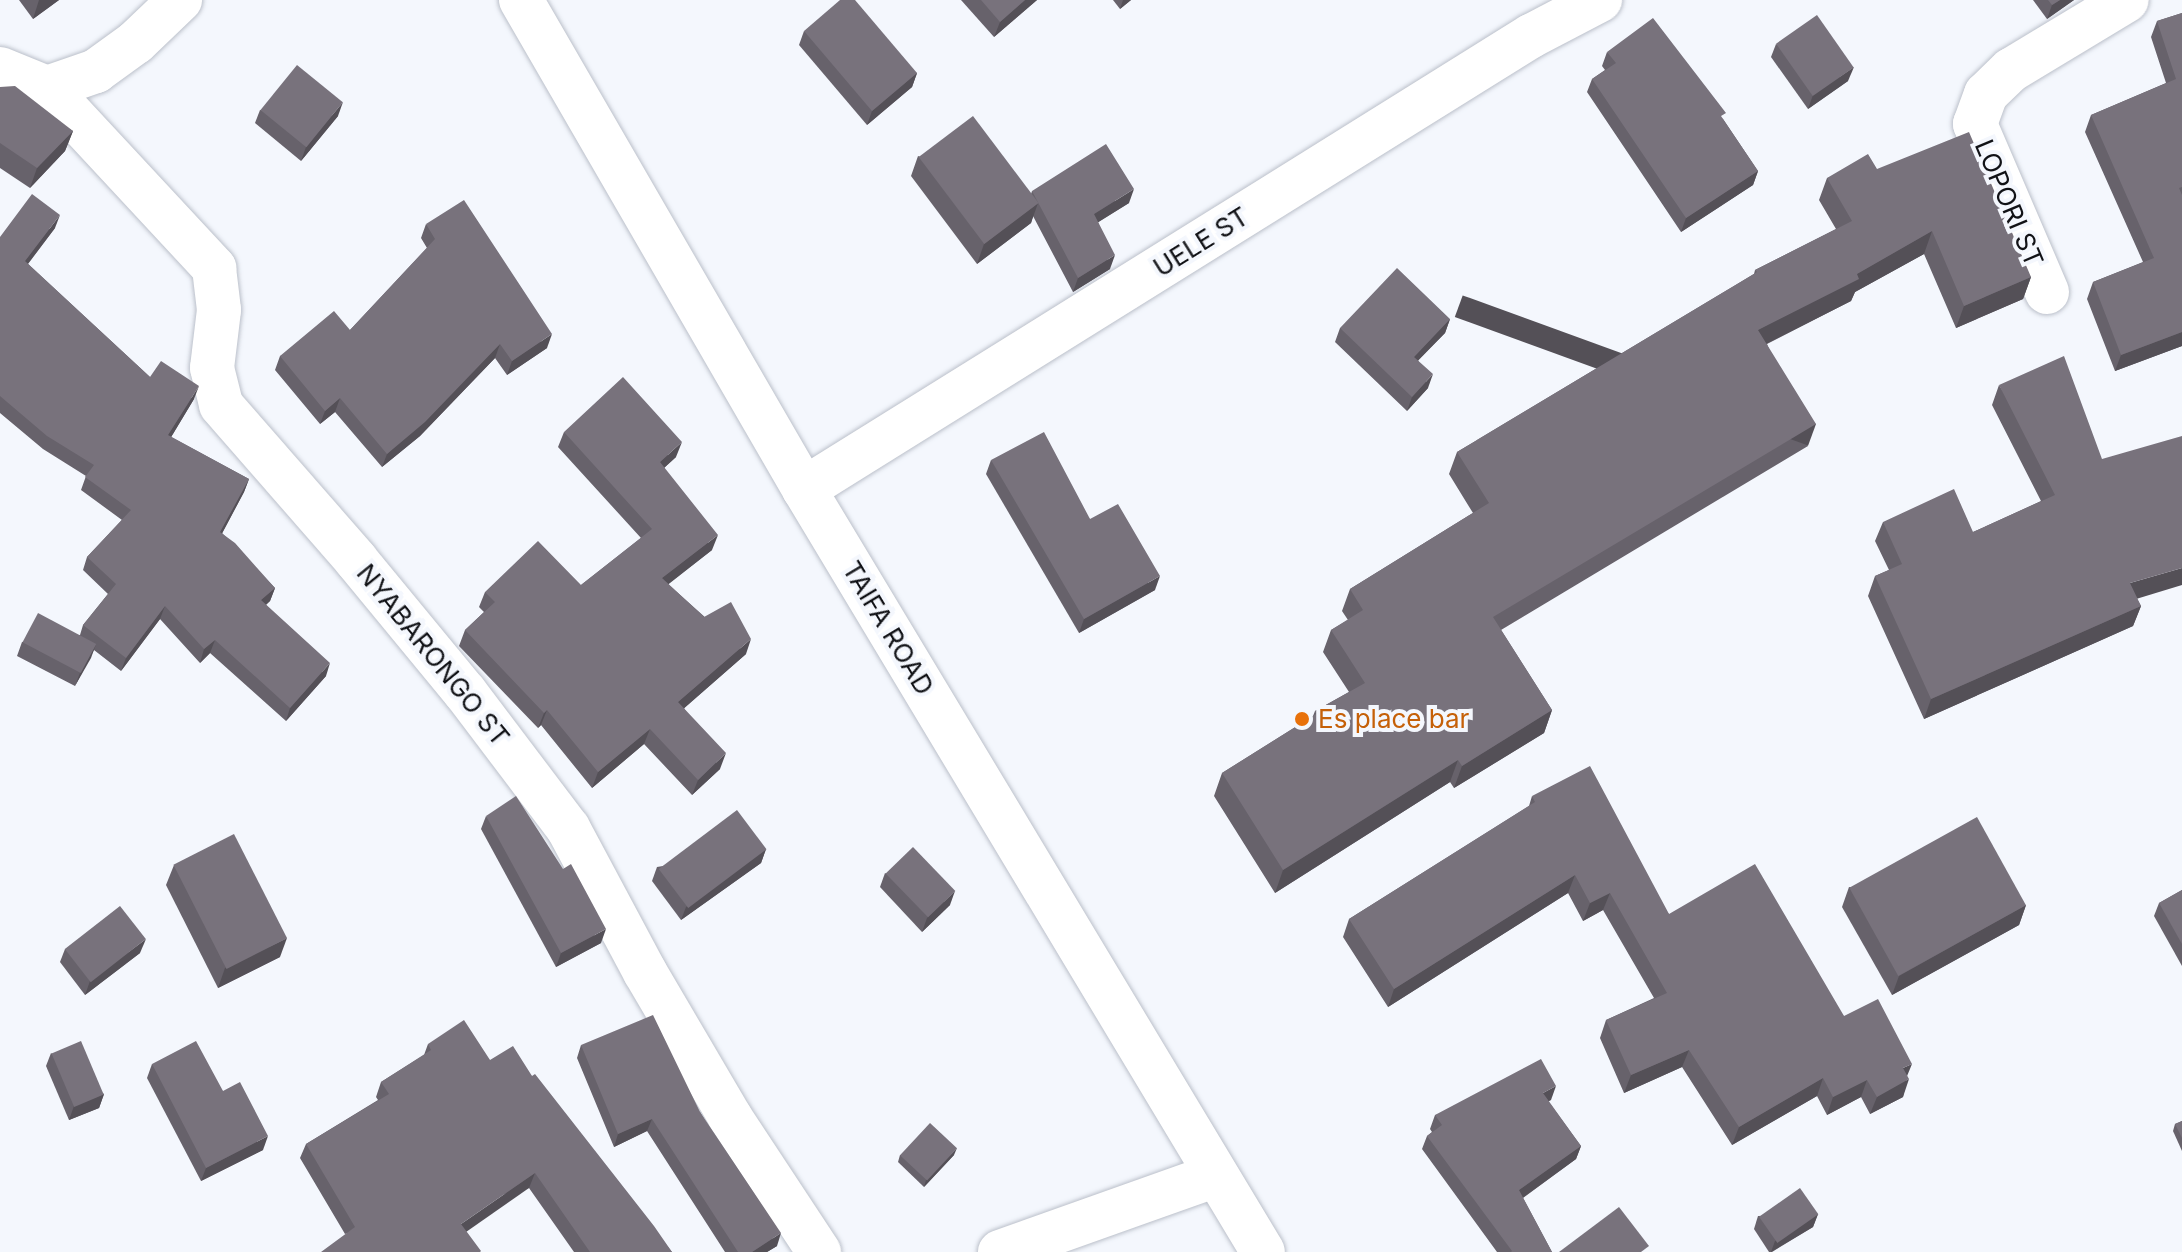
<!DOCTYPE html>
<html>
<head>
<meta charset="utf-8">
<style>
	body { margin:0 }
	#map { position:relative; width:2182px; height:1252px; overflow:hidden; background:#f4f7fd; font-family:Inter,sans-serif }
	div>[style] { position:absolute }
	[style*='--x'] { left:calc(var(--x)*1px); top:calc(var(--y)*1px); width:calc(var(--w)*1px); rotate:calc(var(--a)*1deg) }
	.roads { filter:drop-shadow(0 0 2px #bbc0ca) drop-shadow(0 0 2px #bbc0ca) }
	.minor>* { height:44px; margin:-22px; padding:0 22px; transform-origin:22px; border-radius:22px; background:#fff }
	.trunk>* { height:44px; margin:-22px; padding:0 22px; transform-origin:22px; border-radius:22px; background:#fff }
	.wall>* { inset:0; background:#67626b }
	.shaded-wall>* { inset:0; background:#545057; transform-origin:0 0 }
	.building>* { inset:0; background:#78727c; transform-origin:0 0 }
	.dots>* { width:22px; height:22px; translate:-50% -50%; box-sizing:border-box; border:4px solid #f4f7fd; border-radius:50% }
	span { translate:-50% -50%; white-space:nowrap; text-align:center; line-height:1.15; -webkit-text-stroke:8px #f4f7fd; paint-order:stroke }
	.street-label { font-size:26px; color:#111216 }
	.food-label { font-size:26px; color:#c56008 }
	.left { translate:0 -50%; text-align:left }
</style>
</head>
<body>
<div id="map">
	<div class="roads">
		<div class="minor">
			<div style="--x:0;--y:69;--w:51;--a:22"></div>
			<div style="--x:47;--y:88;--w:52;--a:-19.1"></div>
			<div style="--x:96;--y:71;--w:49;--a:-35.9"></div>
			<div style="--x:136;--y:42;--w:61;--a:-43.7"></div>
			<div style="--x:47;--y:88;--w:246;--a:47.1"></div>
			<div style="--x:214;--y:268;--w:42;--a:83.2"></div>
			<div style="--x:219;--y:310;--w:58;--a:96.9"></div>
			<div style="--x:212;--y:368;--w:38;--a:76"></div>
			<div style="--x:221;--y:405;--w:206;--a:48.9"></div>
			<div style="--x:356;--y:560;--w:171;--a:50.5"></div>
			<div style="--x:465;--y:692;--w:171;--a:52.9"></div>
			<div style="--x:568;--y:828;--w:163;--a:61.9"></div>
			<div style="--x:645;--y:972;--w:168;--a:59.6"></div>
			<div style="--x:730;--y:1117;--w:162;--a:56.6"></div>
			<div style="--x:2047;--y:292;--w:183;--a:-113.2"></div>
			<div style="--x:1975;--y:124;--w:32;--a:-70"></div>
			<div style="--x:1986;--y:94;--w:35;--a:-44"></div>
			<div style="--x:2011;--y:70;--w:135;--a:-31.1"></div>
			<div style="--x:804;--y:489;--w:857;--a:-31.93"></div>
			<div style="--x:1531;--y:36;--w:78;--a:-27.6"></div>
			<div style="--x:1000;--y:1252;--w:229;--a:-19.6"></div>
		</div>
		<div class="trunk">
			<div style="--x:521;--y:0;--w:565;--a:59.94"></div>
			<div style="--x:804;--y:489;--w:890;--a:58.97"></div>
		</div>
	</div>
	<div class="wall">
		<div style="clip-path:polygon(19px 0,59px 0,33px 19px)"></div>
		<div style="clip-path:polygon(961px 0,1037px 0,994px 37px)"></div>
		<div style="clip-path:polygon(1113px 0,1131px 0,1120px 9px)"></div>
		<div style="clip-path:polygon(2033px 0,2074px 0,2047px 19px)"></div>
		<div style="clip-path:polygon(2182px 13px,2182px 346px,2115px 371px,2087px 299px,2093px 282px,2143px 262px,2085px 132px,2091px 115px,2166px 83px,2151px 37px,2157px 21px)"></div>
		<div style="clip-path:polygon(804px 31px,917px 73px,912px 87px,867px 125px,799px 45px)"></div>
		<div style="clip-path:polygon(1776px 44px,1848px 81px,1808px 109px,1771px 57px)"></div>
		<div style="clip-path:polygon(1607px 52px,1723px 119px,1758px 171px,1753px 185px,1681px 232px,1587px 92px,1592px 79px,1605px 70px,1602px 66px)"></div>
		<div style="clip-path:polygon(0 87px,73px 131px,65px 151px,30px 188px,0 168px)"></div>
		<div style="clip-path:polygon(260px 110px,338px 116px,301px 161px,255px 123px)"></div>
		<div style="clip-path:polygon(918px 156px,1031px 194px,1032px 191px,1129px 203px,1098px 222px,1110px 269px,1073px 292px,1033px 216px,1031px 223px,977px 264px,911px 176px)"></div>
		<div style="clip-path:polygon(1877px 169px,2031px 277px,2023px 299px,1956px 328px,1924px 254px,1855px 292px,1851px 301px,1767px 344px,1808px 446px,1501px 630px,1552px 710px,1544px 733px,1454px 788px,1450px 782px,1275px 893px,1214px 796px,1222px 773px,1313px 716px,1315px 711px,1349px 692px,1323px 652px,1331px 630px,1348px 620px,1342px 611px,1350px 589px,1473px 513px,1449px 474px,1457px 452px,1754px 274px,1755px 270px,1836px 229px,1819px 200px,1827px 178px)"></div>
		<div style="clip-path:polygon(426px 224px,547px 348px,507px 375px,495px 358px,420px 436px,382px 467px,335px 412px,320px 424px,275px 370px,280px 356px,350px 330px,427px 248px,421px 238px)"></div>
		<div style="clip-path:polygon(55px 228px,28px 264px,150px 377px,194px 399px,171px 437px,249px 479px,244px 492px,222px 533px,275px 588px,270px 601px,266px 605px,326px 676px,286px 721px,210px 653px,200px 663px,160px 619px,121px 671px,94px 650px,75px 686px,17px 656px,22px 642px,80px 635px,83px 625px,108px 594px,83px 570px,87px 557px,122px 520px,81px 490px,86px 476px,43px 449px,0 413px,0 237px)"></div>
		<div style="clip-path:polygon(1450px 319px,1445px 333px,1418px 360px,1428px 388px,1407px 411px,1335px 342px,1340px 328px)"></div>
		<div style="clip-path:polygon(1999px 385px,2137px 599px,2141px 606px,2133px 626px,1924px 719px,1868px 596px,1875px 576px,1889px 570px,1875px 541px,1883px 522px,1973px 532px,2041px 501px,1992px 405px)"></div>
		<div style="clip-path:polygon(564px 432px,676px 457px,664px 468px,712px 550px,668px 584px,746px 654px,684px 708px,720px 769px,692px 795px,644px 744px,592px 788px,541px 725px,538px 728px,459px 646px,465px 630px,484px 612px,479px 607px,485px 592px,581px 585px,641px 538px,558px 447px)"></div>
		<div style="clip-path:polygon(991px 460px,1090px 519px,1155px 590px,1079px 633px,986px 474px)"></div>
		<div style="clip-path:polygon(1532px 796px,1669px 914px,1844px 1016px,1907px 1076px,1903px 1097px,1870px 1114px,1861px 1097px,1827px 1115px,1817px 1096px,1732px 1145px,1682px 1067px,1624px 1093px,1600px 1038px,1606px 1020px,1654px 998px,1603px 910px,1583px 921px,1568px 893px,1388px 1007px,1343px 937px,1349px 919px,1529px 806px)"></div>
		<div style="clip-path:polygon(486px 816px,601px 943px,556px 967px,481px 829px)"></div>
		<div style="clip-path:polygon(766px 849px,761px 863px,681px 920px,652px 881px,657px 867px)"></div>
		<div style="clip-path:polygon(174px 865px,280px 957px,218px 988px,166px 885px)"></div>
		<div style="clip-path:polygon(885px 873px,950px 905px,922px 932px,880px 887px)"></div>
		<div style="clip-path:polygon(1849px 887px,2026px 905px,2019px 925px,1892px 995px,1842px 907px)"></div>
		<div style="clip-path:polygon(2182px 890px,2182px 966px,2154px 916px,2159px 903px)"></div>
		<div style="clip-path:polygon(65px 949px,140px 953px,85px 995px,60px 962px)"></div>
		<div style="clip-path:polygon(428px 1044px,490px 1060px,532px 1076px,672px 1252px,574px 1252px,529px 1188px,345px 1234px,300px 1158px,306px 1144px,378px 1100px,376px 1097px,381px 1082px,424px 1055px)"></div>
		<div style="clip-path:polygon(581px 1045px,700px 1112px,777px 1246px,767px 1252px,725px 1252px,647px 1131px,614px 1147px,577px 1058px)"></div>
		<div style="clip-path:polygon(51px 1053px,104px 1094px,99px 1108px,69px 1120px,46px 1066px)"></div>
		<div style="clip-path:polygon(152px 1064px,223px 1091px,263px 1150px,201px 1181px,147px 1078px)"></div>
		<div style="clip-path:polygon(1551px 1100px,1548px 1101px,1581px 1146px,1576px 1159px,1523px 1198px,1552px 1252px,1497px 1252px,1422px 1149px,1427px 1136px,1432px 1132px,1430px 1129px,1435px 1115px)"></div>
		<div style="clip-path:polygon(2182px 1121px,2182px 1151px,2173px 1131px,2175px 1124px)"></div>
		<div style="clip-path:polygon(900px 1155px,954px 1155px,924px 1187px,898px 1162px)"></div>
		<div style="clip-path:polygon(1818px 1214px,1813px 1227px,1772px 1252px,1769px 1252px,1754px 1229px,1758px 1216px)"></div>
	</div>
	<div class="shaded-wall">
		<div style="clip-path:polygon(39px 0,59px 0,33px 19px)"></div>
		<div style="clip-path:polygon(1025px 0,1037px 0,994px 37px,1000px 22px)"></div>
		<div style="clip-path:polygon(1123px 0,1131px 0,1120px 9px)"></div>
		<div style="clip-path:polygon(2060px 0,2074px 0,2047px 19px,2052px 5px)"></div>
		<div style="clip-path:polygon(1854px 67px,1848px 81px,1808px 109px,1813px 95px)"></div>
		<div style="clip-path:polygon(917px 73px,912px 87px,867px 125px,872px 111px)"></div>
		<div style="clip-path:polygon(343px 102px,338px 116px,301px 161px,306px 147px)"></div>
		<div style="clip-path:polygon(73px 131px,65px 151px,30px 188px,37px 168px)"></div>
		<div style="clip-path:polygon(1758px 171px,1753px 185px,1681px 232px,1686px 218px)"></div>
		<div style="clip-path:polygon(1134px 189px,1129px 203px,1089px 228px,1094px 214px)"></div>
		<div style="clip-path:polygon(1038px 203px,1031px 223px,977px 264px,984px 244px)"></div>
		<div style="clip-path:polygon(60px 215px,55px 228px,20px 274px,25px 261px)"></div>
		<div style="clip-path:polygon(1932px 231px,1924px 254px,1855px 292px,1851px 301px,1750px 352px,1758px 330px)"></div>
		<div style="clip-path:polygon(1115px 255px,1110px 269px,1073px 292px,1078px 278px)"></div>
		<div style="clip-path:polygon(2031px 277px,2023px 299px,1956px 328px,1964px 306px)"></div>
		<div style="clip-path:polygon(1450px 319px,1445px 333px,1409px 370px,1414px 357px)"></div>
		<div style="clip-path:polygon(2182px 332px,2182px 346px,2115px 371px,2121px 355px)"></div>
		<div style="clip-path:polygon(552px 334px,547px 348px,507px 375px,512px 361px)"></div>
		<div style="clip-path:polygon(500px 344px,495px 358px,420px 436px,382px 467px,387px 454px)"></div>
		<div style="clip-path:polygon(1433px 374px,1428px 388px,1407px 411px,1412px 397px)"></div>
		<div style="clip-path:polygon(199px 386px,194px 399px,164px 449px,168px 435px)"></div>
		<div style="clip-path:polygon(340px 398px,335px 412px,320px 424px,325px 411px)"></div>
		<div style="left:1816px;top:424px;width:23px;height:376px;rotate:110deg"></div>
		<div style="clip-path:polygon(682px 442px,676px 457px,654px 477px,660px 462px)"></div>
		<div style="clip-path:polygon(249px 479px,244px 492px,216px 545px,220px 532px)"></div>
		<div style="clip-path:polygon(718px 535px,712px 550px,656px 594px,662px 578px)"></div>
		<div style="clip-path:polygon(2182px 568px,2182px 585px,2123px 603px,2130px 583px)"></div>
		<div style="clip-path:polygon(1160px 576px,1155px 590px,1079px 633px,1084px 619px)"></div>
		<div style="clip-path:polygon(275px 588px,270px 601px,256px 613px,261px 600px)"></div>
		<div style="clip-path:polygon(165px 606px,160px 619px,121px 671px,126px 658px)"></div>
		<div style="clip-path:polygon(2141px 606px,2133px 626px,1924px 719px,1931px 699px)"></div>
		<div style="clip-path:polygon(751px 639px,746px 654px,673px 718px,678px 702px)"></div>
		<div style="clip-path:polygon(215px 640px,210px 653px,200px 663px,204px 649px)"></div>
		<div style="clip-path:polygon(96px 644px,91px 658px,75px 686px,80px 673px)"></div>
		<div style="clip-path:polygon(330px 663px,326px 676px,286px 721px,290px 708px)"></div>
		<div style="clip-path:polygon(547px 710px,541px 725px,538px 728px,544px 713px)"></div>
		<div style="clip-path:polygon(1552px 710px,1544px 733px,1454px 788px,1462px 766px)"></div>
		<div style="clip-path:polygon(650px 729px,644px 744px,592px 788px,598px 772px)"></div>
		<div style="clip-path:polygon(726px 753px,720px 769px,692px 795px,698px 780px)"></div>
		<div style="clip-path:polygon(1458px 760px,1450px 782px,1275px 893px,1283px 870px)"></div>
		<div style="clip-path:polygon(766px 849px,761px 863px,681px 920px,686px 907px)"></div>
		<div style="clip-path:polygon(1575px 875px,1568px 893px,1388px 1007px,1394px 989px)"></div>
		<div style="clip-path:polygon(955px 891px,950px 905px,922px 932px,927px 918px)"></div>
		<div style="clip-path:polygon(1610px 893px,1603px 910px,1583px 921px,1590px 903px)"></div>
		<div style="clip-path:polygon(2026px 905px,2019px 925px,1892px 995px,1899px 976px)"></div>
		<div style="clip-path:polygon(606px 929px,601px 943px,556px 967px,561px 953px)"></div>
		<div style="clip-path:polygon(287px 938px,280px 957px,218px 988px,225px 968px)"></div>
		<div style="clip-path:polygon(146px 939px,140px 953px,85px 995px,90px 981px)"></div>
		<div style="clip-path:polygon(1689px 1050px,1682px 1067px,1624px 1093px,1631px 1075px)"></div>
		<div style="clip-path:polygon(1912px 1064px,1905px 1081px,1909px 1079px,1903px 1097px,1870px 1114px,1877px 1097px,1903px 1068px)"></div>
		<div style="clip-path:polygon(1823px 1078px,1817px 1096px,1732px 1145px,1739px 1127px)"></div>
		<div style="clip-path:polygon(1867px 1080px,1861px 1097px,1827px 1115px,1833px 1097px)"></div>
		<div style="clip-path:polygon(1556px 1086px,1551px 1100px,1538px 1107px,1543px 1093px)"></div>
		<div style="clip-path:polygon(104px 1094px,99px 1108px,69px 1120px,74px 1106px)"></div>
		<div style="clip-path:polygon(652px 1119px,647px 1131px,614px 1147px,618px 1134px)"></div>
		<div style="clip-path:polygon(268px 1136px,263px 1150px,201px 1181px,206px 1168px)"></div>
		<div style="clip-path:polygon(1581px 1146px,1576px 1159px,1514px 1204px,1519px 1190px)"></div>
		<div style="clip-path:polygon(957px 1148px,954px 1155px,924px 1187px,926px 1180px)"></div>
		<div style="clip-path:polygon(535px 1173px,529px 1188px,456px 1239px,461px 1224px)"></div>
		<div style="clip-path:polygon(1818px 1214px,1813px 1227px,1771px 1252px,1775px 1241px)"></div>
		<div style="clip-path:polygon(781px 1233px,777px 1246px,767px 1252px,752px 1252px)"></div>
	</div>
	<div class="building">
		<div style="clip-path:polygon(840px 0,855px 0,917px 73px,872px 111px,804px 31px)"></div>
		<div style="clip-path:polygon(981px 0,1025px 0,1000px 22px)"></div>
		<div style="clip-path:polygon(2048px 0,2060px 0,2052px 5px)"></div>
		<div style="clip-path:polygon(2182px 13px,2182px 187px,2179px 188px,2182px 195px,2182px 332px,2121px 355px,2093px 282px,2154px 258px,2091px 115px,2176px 79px,2157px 21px)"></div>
		<div style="left:1817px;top:15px;width:64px;height:50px;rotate:55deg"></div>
		<div style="clip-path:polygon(1653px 18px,1726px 113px,1721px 116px,1758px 171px,1686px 218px,1592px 79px,1616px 63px,1607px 52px)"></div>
		<div style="left:297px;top:65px;width:59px;height:58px;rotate:39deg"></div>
		<div style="clip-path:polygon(15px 86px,73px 131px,37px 168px,0 143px,0 87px)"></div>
		<div style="left:973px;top:116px;width:109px;height:68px;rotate:53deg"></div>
		<div style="clip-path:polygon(1969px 132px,2031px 277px,1964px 306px,1932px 231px,1857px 274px,1859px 279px,1758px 330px,1816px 424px,1493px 617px,1552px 710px,1462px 766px,1458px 760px,1283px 870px,1222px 773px,1316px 714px,1315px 711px,1365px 683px,1331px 630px,1363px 610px,1350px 589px,1489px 503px,1457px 452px,1757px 272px,1755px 270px,1852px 221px,1827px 178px,1868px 154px,1877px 169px)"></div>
		<div style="clip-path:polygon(1106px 144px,1134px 189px,1094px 214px,1115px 255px,1078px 278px,1032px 191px)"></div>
		<div style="clip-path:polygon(32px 194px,60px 215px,25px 261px,150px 377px,161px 361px,199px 386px,168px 435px,249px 479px,220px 532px,235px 543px,275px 588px,261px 600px,330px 663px,290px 708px,215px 640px,204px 649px,165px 606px,126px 658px,83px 625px,116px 584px,87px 557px,131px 510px,85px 477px,94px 465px,47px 436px,0 396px,0 237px)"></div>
		<div style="clip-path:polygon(464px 200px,552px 334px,512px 361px,500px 344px,425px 422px,387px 454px,340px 398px,325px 411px,280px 356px,334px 311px,350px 330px,435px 239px,426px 224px)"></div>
		<div style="clip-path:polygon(1397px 268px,1450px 319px,1414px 357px,1433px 374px,1412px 397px,1340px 328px)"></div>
		<div style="clip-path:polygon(2064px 356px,2102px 459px,2182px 436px,2182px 568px,2130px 583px,2141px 606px,1931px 699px,1875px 576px,1902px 564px,1883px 522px,1954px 489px,1973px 532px,2055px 495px,1999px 385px)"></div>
		<div style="clip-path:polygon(623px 377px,682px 442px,660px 462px,718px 535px,662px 578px,704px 617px,731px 602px,751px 639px,678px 702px,726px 753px,698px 780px,650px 729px,598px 772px,547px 710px,544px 713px,465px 630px,495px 602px,485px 592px,538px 541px,581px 585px,652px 529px,564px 432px)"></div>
		<div style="clip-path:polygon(1044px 432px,1090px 519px,1118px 504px,1160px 576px,1084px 619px,991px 460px)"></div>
		<div style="left:38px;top:613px;width:66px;height:33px;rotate:28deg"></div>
		<div style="clip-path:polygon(1590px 766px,1669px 914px,1755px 864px,1844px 1016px,1878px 999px,1912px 1064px,1903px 1068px,1909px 1079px,1877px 1097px,1867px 1080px,1833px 1097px,1823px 1078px,1739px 1127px,1689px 1050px,1631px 1075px,1606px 1020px,1667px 993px,1610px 893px,1590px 903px,1575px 875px,1394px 989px,1349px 919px,1535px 802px,1532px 796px)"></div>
		<div style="clip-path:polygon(516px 796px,563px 869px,571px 864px,606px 929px,561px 953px,486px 816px)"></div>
		<div style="left:737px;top:810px;width:49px;height:98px;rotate:53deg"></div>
		<div style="left:1977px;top:817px;width:101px;height:146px;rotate:61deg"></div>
		<div style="left:234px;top:834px;width:117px;height:68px;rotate:63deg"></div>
		<div style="left:913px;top:847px;width:61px;height:38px;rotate:46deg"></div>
		<div style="clip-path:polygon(2182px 890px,2182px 944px,2159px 903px)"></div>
		<div style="left:120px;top:906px;width:42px;height:70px;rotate:52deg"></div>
		<div style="clip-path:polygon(653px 1015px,700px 1112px,781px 1233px,752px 1252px,738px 1252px,652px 1119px,618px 1134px,581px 1045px)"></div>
		<div style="clip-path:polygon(464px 1020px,490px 1060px,513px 1046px,532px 1076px,535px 1074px,654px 1226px,672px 1252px,590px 1252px,535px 1173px,461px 1224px,481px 1251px,480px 1252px,321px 1252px,355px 1227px,306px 1144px,389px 1094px,381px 1082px,431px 1050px,428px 1044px)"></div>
		<div style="left:81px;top:1041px;width:58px;height:32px;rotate:67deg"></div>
		<div style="clip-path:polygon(196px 1041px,223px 1091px,240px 1082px,268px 1136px,206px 1168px,152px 1064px)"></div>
		<div style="clip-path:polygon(1541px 1059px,1556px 1086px,1543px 1093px,1581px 1146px,1519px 1190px,1552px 1252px,1511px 1252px,1512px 1251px,1427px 1136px,1442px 1125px,1435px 1115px)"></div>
		<div style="clip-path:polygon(2182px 1121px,2182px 1138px,2175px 1124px)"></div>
		<div style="left:930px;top:1123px;width:37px;height:44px;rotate:43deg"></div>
		<div style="left:1800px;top:1188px;width:32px;height:50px;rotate:55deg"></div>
		<div style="clip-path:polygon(1619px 1207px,1649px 1246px,1641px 1252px,1559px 1252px)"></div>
	</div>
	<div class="dots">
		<div style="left:1302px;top:719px;background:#e8710a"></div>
	</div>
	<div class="street-label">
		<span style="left:2009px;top:203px;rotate:67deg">LOPORI ST</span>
		<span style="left:1201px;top:242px;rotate:-32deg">UELE ST</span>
		<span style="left:888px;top:628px;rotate:59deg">TAIFA ROAD</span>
		<span style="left:433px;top:655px;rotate:51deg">NYABARONGO ST</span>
	</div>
	<div class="food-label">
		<span class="left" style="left:1318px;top:719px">Es place bar</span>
	</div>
</div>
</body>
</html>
